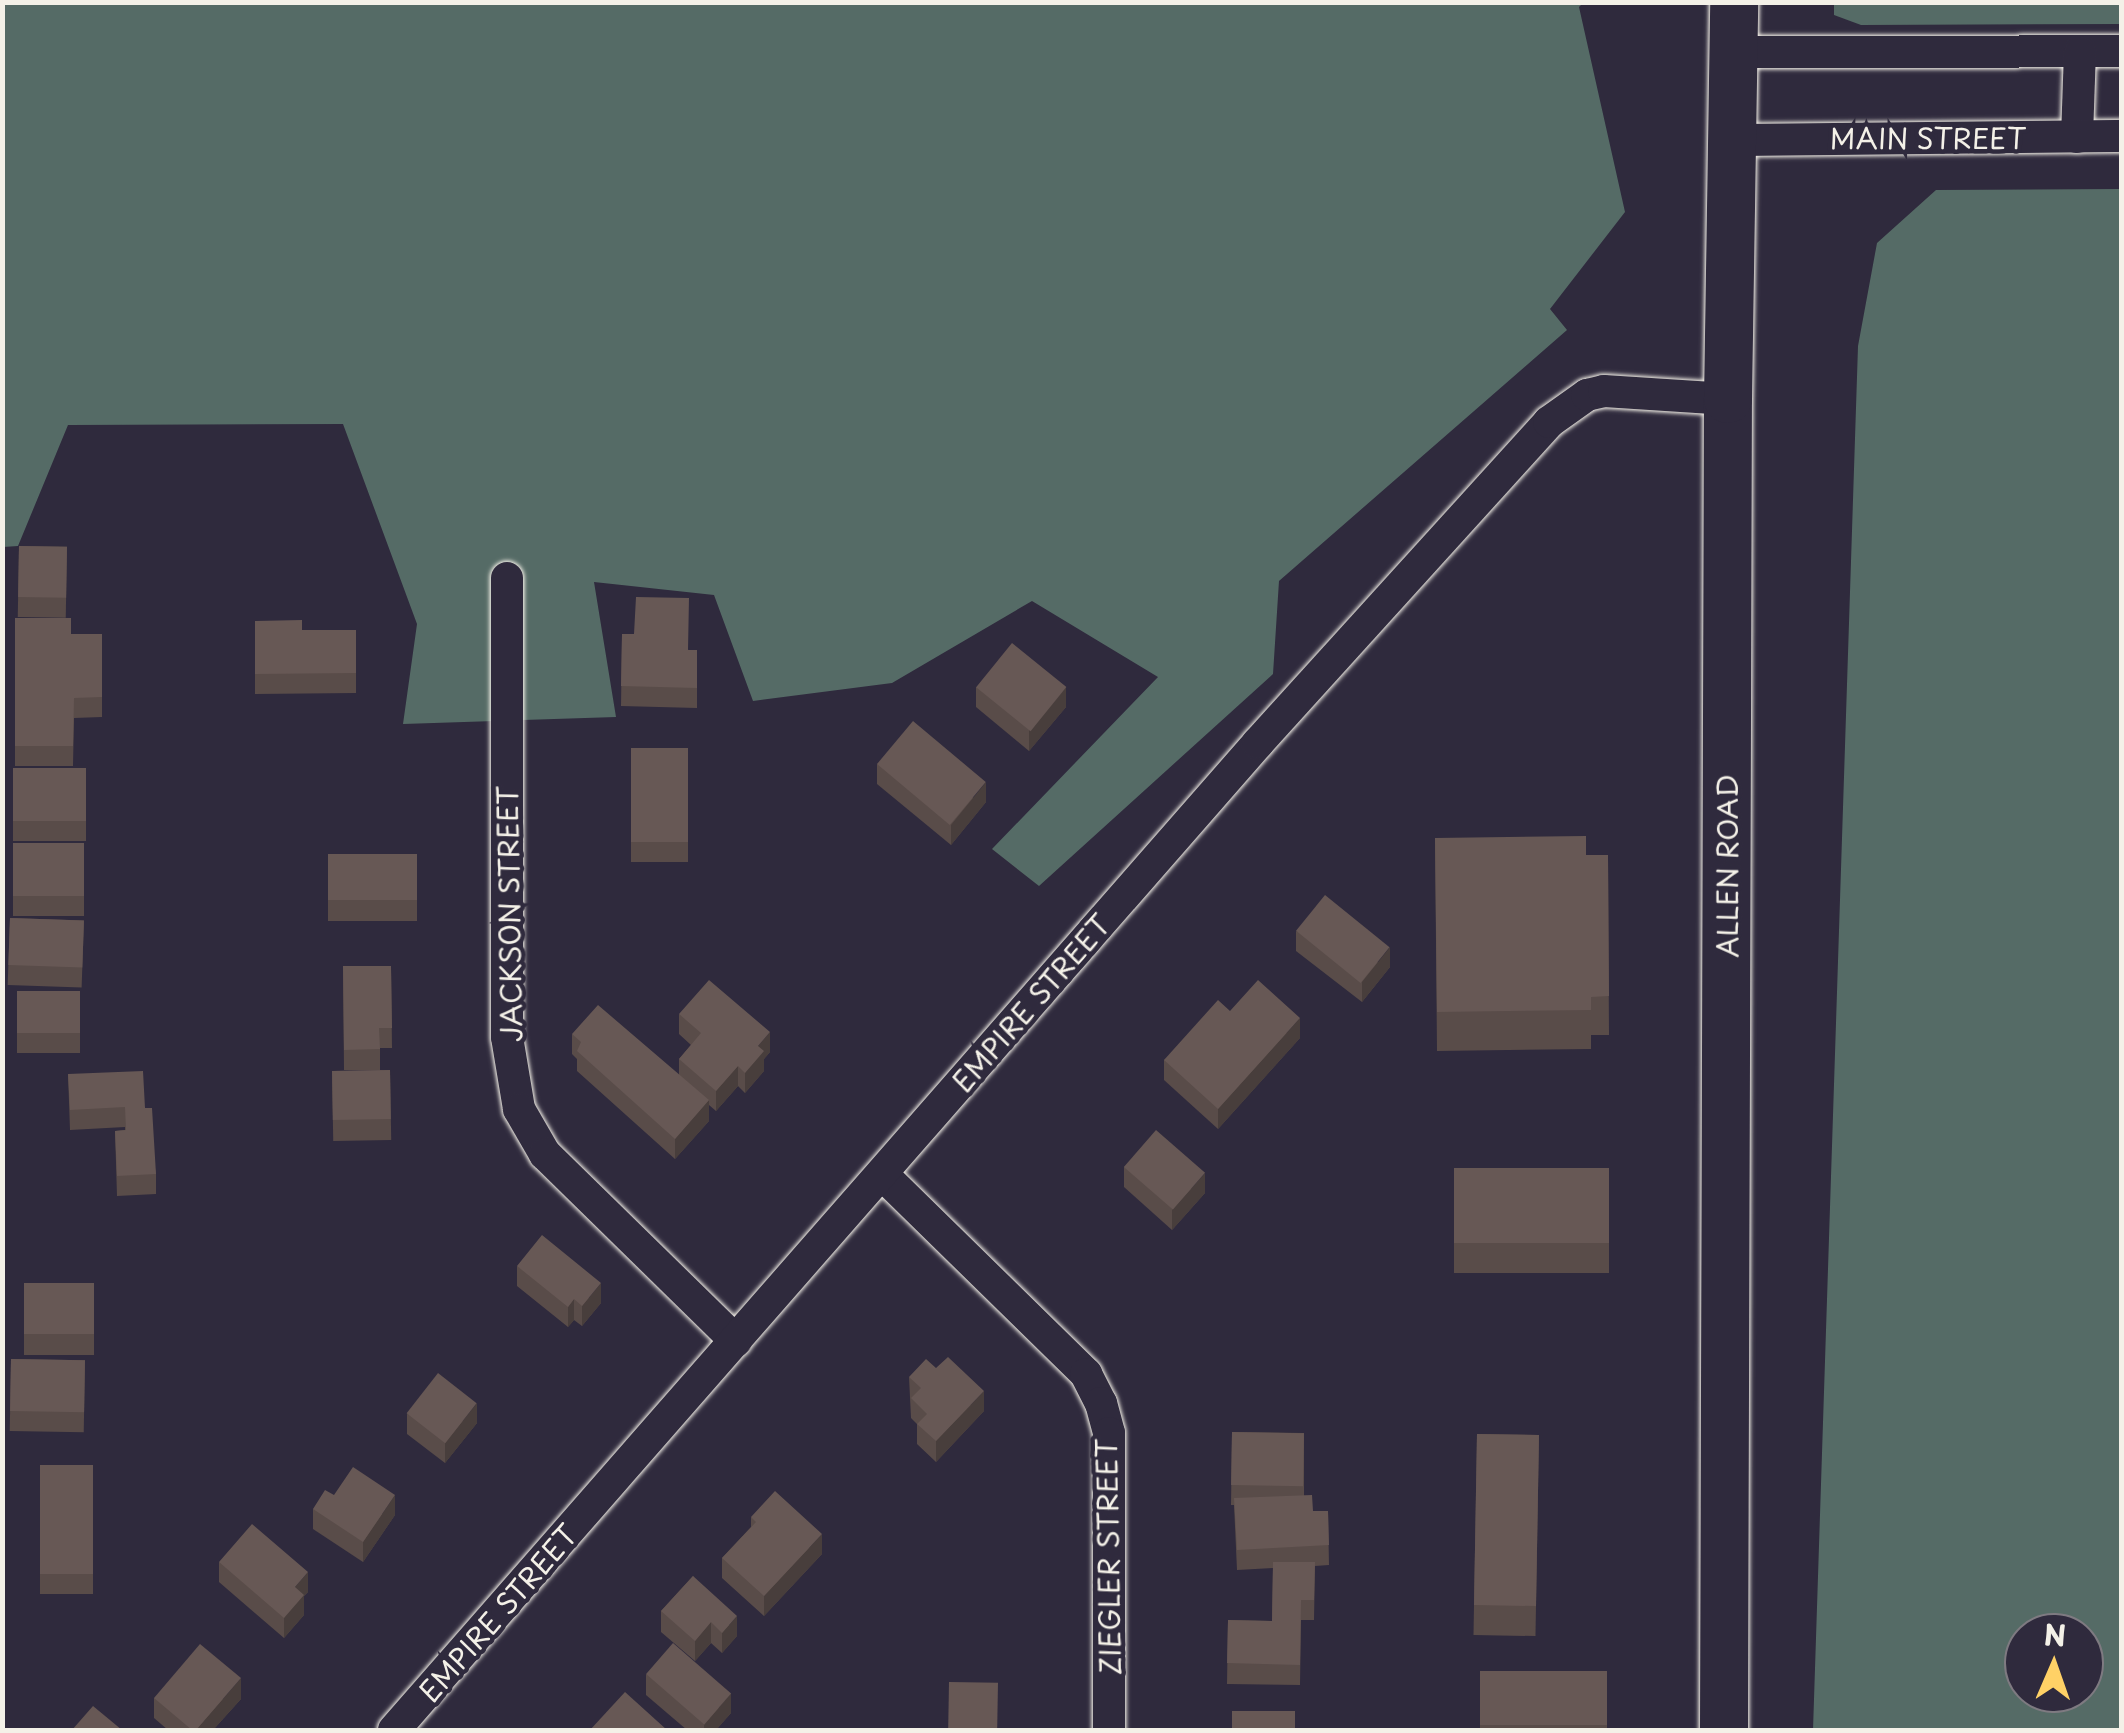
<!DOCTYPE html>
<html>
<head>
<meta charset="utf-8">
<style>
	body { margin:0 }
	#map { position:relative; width:2124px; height:1733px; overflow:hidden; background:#2f2a3d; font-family:"Playpen Sans",sans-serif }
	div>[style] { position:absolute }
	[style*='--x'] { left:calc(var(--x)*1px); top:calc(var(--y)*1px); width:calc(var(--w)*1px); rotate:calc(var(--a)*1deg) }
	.green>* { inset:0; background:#556b66 }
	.roads { filter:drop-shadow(0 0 2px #f4f1e8) drop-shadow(0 0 2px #f4f1e8) }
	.minor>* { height:32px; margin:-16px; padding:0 16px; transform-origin:16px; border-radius:16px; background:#2f2a3d }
	.secondary>* { height:48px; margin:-24px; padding:0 24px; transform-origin:24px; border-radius:24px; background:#2f2a3d }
	.wall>* { inset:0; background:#594c49; transform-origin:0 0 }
	.shaded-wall>* { inset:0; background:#483e3c }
	.building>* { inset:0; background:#675855; transform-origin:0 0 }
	span { translate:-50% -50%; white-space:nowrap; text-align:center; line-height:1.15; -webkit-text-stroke:9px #2f2a3d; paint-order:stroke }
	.street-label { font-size:28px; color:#f4f1e8 }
	.frame { position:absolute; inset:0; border:5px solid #f4f1e8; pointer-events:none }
	.north { position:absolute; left:2004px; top:1613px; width:100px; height:100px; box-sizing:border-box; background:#2f2a3d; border:2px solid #7e7a81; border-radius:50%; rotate:2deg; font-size:28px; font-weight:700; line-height:40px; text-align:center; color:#f4f1e8 }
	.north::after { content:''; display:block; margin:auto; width:35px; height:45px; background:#ffd166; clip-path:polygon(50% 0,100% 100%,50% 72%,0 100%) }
</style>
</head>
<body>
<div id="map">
	<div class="green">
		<div style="clip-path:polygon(1834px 2px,2121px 3px,2121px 24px,1861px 25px,1834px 15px)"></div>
		<div style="clip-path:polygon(3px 3px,1583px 3px,1579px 7px,1625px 212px,1550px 309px,1567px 330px,1279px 581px,1273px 674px,1039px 886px,992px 849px,1158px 677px,1032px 601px,892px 683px,753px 701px,714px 595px,594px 582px,616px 717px,403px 724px,417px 624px,343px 424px,68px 425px,18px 546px,3px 547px)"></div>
		<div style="clip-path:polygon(evenodd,2121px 189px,2121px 1730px,1813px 1730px,1858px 346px,1877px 243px,1936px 190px,2121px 189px,2024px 1633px,2084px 1633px,2084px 1693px,2024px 1693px,2024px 1633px)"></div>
	</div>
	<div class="roads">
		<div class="minor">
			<div style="--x:1735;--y:52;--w:387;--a:-0.1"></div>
			<div style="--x:2077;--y:137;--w:85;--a:-88"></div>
			<div style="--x:1734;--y:140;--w:388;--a:-0.6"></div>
			<div style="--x:507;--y:578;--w:459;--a:90"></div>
			<div style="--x:507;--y:1037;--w:73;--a:80.5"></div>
			<div style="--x:519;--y:1109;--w:52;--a:60"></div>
			<div style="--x:545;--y:1154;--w:267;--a:44.4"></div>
			<div style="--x:882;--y:1174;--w:286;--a:44.4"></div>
			<div style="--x:1086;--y:1374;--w:33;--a:63"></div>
			<div style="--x:1101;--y:1403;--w:31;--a:75"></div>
			<div style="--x:1109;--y:1433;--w:297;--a:90"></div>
			<div style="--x:394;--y:1730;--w:1312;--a:-48.8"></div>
			<div style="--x:1258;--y:743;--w:433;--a:-47.8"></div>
			<div style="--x:1549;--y:422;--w:47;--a:-35.4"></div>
			<div style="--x:1587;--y:395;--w:17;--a:-13"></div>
			<div style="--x:1604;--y:391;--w:124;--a:3.7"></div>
		</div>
		<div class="secondary">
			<div style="--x:1724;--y:1730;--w:1331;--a:-89.83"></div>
			<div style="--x:1728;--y:399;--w:397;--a:-89.1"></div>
		</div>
	</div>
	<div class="wall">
		<div style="left:19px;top:546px;width:48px;height:71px;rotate:1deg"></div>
		<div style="clip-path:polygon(15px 618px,71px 634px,102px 634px,102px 717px,74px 718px,73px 766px,15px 766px)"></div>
		<div style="clip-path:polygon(255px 621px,302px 630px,356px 630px,356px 693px,255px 694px)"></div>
		<div style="clip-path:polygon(622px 634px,689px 650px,697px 650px,697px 708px,621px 706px)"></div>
		<div style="clip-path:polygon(976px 687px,1066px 707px,1029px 751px,976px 707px)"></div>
		<div style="left:631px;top:748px;width:57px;height:114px"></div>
		<div style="clip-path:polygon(877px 764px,986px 802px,951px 845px,877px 784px)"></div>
		<div style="left:13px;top:768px;width:73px;height:73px"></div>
		<div style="clip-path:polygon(1435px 838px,1586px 855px,1608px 855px,1609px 1035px,1591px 1035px,1591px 1049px,1437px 1051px)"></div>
		<div style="left:84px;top:843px;width:73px;height:71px;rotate:90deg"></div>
		<div style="left:417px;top:854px;width:67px;height:89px;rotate:90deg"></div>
		<div style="left:10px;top:918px;width:74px;height:67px;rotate:2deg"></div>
		<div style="clip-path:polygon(1296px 931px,1390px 967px,1362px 1002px,1296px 951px)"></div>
		<div style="clip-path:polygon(343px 966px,391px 966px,392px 1048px,380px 1048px,380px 1070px,344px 1070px)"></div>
		<div style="left:80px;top:991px;width:62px;height:63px;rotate:90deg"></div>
		<div style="clip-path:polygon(1230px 1011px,1300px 1038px,1218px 1129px,1164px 1080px,1164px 1060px)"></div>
		<div style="clip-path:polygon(679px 1014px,770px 1052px,764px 1059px,764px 1071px,745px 1093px,738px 1086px,716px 1111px,709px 1105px,709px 1121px,675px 1159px,577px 1071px,577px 1059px,572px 1054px,572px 1034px,679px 1075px,679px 1059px,691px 1045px,679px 1034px)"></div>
		<div style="left:390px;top:1070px;width:70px;height:58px;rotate:89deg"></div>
		<div style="clip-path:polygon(68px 1074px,145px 1108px,156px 1174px,156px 1194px,117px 1196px,115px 1131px,125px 1130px,125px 1127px,70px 1130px)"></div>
		<div style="clip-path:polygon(1124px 1167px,1205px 1193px,1172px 1230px,1124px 1187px)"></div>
		<div style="left:1454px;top:1168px;width:155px;height:105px"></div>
		<div style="clip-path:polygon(517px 1266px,601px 1303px,582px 1326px,574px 1320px,568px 1327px,517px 1286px)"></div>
		<div style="left:24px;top:1283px;width:70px;height:72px"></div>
		<div style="left:11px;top:1359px;width:74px;height:72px;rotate:1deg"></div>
		<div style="clip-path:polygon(909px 1377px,984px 1411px,936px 1462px,917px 1444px,917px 1424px,911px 1418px)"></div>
		<div style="clip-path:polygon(407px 1414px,477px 1423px,445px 1463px,407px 1434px)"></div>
		<div style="clip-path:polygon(1232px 1432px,1304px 1433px,1304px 1495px,1313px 1511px,1328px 1511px,1329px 1565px,1315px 1566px,1314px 1620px,1301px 1620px,1300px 1685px,1227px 1684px,1228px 1620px,1272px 1621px,1273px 1568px,1237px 1570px,1234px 1505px,1231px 1505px)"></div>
		<div style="left:1477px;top:1434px;width:62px;height:201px;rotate:1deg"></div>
		<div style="left:40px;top:1465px;width:53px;height:129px"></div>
		<div style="clip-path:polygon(313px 1509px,395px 1515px,363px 1562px,313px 1529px)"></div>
		<div style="clip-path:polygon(751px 1517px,822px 1554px,764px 1616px,722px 1578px,722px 1558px,751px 1527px)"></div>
		<div style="clip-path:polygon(219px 1562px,308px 1592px,304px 1596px,304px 1615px,284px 1638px,219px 1582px)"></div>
		<div style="clip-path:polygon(693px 1576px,737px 1636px,722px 1653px,711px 1643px,695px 1661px,661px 1632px,661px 1611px)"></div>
		<div style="left:1480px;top:1671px;width:127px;height:59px"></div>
		<div style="clip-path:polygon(646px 1674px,731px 1713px,716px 1730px,687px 1730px,646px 1695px)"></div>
		<div style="clip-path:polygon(154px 1698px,241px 1699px,213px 1730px,168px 1730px,154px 1718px)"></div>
		<div style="clip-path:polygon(1295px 1711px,1295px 1730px,1232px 1730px)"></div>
	</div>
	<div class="shaded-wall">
		<div style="clip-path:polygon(1066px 687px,1066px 707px,1029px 751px,1029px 731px)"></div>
		<div style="clip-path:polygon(986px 782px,986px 802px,951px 845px,951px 825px)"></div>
		<div style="clip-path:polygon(1390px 947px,1390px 967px,1362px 1002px,1362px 982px)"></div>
		<div style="clip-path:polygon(1300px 1018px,1300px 1038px,1218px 1129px,1218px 1109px)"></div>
		<div style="clip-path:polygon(770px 1032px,770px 1052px,764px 1059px,764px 1071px,745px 1093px,745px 1073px,758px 1046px)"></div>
		<div style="clip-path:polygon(738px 1066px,738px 1086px,716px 1111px,716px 1091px)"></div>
		<div style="clip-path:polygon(709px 1100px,709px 1121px,675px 1159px,675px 1139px)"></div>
		<div style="clip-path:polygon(1205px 1173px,1205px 1193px,1172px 1230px,1172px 1210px)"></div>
		<div style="clip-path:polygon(601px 1283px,601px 1303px,582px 1326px,582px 1306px)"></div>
		<div style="clip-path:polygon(574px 1299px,574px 1320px,568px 1327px,568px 1307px)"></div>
		<div style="clip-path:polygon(984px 1391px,984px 1411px,936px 1462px,936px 1441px)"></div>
		<div style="clip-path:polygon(477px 1403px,477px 1423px,445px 1463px,445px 1443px)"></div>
		<div style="clip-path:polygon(395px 1495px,395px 1515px,363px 1562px,363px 1542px)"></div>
		<div style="clip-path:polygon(822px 1534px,822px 1554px,764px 1616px,764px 1596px)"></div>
		<div style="clip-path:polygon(308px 1572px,308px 1592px,304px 1596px,304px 1615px,284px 1638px,284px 1618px,295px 1587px)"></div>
		<div style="clip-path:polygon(737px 1616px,737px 1636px,722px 1653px,722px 1633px)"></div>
		<div style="clip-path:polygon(711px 1622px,711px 1643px,695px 1661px,695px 1641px)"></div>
		<div style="clip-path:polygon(241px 1678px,241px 1699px,213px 1730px,196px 1730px)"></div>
		<div style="clip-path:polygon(731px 1693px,731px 1713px,716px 1730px,704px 1730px,704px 1725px)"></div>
	</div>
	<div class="building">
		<div style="left:19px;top:546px;width:48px;height:51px;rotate:1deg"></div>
		<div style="clip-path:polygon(636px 597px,689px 598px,688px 650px,697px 650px,697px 688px,621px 686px,622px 634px,634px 634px)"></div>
		<div style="clip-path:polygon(15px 618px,71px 618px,71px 634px,102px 634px,102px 697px,74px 698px,73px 746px,15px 746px)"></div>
		<div style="clip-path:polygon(302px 620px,302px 630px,356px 630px,356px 673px,255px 674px,255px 621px)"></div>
		<div style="left:1012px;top:643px;width:70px;height:57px;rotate:39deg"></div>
		<div style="left:913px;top:721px;width:95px;height:56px;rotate:40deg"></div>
		<div style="left:631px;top:748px;width:57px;height:94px"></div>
		<div style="left:13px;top:768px;width:73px;height:53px"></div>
		<div style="clip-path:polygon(1586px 836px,1586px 855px,1608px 855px,1609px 996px,1591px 997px,1591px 1010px,1437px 1012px,1435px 838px)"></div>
		<div style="left:84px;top:843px;width:53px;height:71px;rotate:90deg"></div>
		<div style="left:417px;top:854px;width:46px;height:89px;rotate:90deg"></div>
		<div style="left:1325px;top:895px;width:83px;height:46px;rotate:39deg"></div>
		<div style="left:10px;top:918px;width:74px;height:47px;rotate:2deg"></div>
		<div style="clip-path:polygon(343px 966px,391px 966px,392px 1028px,379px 1028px,380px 1049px,344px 1050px)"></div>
		<div style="clip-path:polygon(709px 980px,770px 1032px,758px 1046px,764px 1051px,745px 1073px,738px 1066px,716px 1091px,679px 1059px,701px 1033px,679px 1014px)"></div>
		<div style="clip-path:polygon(1258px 980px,1300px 1018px,1218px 1109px,1164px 1060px,1218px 1000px,1230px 1011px)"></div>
		<div style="left:80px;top:991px;width:42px;height:63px;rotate:90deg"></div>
		<div style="clip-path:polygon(598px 1005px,709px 1100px,675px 1139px,577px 1051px,581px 1042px,572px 1034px)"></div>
		<div style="left:390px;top:1070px;width:49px;height:58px;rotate:89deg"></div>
		<div style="clip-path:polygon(143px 1071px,145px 1108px,152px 1108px,156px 1174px,117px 1176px,115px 1131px,126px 1130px,125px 1107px,70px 1110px,68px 1074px)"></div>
		<div style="left:1156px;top:1130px;width:65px;height:49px;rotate:41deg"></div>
		<div style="left:1454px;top:1168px;width:155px;height:75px"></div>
		<div style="clip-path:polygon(542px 1235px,601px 1283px,582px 1306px,574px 1299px,568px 1307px,517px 1266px)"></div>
		<div style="left:24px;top:1283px;width:70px;height:51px"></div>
		<div style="clip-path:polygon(948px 1357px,984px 1391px,936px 1441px,917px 1424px,927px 1414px,911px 1398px,921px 1388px,909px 1377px,926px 1359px,936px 1368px)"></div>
		<div style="left:11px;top:1359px;width:74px;height:52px;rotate:1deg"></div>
		<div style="left:438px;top:1373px;width:49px;height:51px;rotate:38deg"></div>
		<div style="left:1232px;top:1432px;width:72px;height:53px;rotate:1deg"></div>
		<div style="left:1477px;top:1434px;width:62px;height:171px;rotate:1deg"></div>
		<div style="left:40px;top:1465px;width:53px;height:109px"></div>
		<div style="clip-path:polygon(353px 1467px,395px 1495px,363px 1542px,313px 1509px,325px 1490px,334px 1495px)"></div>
		<div style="clip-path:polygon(775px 1491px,822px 1534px,764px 1596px,722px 1558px,756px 1522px,751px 1517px)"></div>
		<div style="clip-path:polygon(1312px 1495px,1313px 1511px,1328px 1511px,1329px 1545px,1237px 1550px,1234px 1498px)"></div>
		<div style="clip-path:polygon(252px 1524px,308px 1572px,295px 1587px,304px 1595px,284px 1618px,219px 1562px)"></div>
		<div style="clip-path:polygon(1273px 1562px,1315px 1562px,1314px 1600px,1301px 1600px,1300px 1665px,1227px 1663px,1228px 1620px,1272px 1621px)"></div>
		<div style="clip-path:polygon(693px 1576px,737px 1616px,722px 1633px,711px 1622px,695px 1641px,661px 1611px)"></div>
		<div style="left:673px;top:1643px;width:77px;height:41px;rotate:41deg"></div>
		<div style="clip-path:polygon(200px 1644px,241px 1678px,196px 1730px,192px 1730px,154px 1698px)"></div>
		<div style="left:1480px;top:1671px;width:127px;height:54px"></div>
		<div style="left:949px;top:1682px;width:49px;height:48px;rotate:1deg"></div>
		<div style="clip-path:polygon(625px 1692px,667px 1730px,590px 1730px)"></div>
		<div style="clip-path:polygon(93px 1706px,122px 1730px,72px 1730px)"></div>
		<div style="clip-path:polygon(1232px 1711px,1295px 1711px,1295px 1728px,1276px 1728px,1276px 1730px,1232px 1730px)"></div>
	</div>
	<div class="street-label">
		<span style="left:1928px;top:138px">MAIN STREET</span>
		<span style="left:1727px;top:866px;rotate:-90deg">ALLEN ROAD</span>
		<span style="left:509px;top:914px;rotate:-91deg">JACKSON STREET</span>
		<span style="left:1031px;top:1003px;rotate:-49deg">EMPIRE STREET</span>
		<span style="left:1108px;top:1557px;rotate:-91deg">ZIEGLER STREET</span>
		<span style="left:498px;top:1613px;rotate:-49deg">EMPIRE STREET</span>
	</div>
	<div class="frame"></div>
	<div class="north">N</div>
</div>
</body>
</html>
